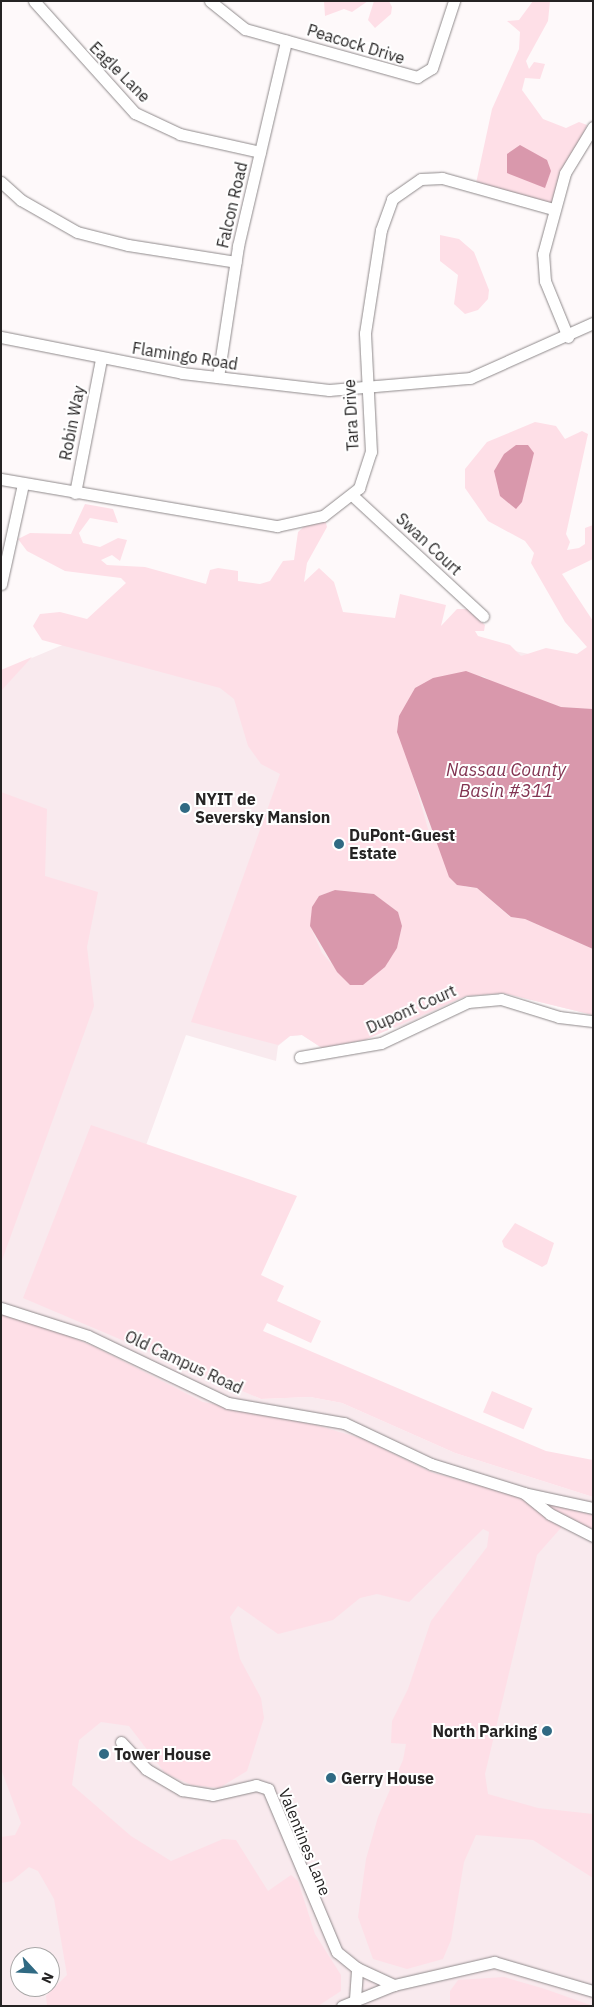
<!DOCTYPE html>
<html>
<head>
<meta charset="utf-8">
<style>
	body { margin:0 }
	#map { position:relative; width:594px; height:2007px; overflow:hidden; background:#fef9fa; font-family:"IBM Plex Sans",sans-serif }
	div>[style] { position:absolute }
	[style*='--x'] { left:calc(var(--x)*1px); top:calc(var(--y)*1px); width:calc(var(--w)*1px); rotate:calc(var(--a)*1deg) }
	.built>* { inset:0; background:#f9eaee }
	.green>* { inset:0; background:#fedfe7; transform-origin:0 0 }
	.water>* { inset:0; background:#d998ac }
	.roads { filter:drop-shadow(0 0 1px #8f8a8b) drop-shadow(0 0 1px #8f8a8b) }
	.minor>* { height:11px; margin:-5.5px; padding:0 5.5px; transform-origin:5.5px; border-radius:5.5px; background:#fff }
	.dots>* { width:14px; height:14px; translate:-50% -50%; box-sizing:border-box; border:2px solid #fff; border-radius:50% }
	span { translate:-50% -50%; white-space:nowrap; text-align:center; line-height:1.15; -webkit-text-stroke:4px #fff; paint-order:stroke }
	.street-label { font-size:16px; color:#252323 }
	.poi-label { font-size:16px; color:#252323; font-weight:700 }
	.left { translate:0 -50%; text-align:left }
	.right { translate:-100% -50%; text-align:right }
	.water-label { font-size:18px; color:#823452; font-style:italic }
	.frame { position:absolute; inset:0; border:2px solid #252323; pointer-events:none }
	.north { position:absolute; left:10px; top:1947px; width:50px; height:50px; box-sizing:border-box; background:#fff; border:1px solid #a8a7a7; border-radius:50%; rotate:115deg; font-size:14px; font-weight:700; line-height:20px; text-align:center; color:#252323 }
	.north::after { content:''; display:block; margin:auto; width:18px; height:22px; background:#306a83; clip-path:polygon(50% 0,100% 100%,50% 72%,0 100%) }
</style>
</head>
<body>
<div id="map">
	<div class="built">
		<div style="clip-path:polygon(evenodd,207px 584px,593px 668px,593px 1015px,503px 993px,466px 996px,403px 1026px,322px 1048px,302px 1035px,290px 1036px,278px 1046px,276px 1061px,186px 1035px,82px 1322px,261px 1399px,310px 1397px,342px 1403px,455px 1453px,593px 1497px,593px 2006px,1px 2006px,1px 671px,207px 584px,20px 1957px,50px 1957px,50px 1987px,20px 1987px,20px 1957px)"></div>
	</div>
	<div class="green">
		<div style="clip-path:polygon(324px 1px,368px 1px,352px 12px,344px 9px,325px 16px)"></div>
		<div style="clip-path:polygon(374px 1px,389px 1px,392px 7px,391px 14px,375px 28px,368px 20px)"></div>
		<div style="clip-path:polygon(533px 1px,550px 1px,548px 21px,526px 61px,529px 69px,534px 62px,545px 64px,540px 79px,525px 78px,522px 90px,543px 119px,566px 128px,579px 122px,587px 125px,553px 209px,475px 188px,492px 109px,519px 49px,520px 32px,507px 21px,519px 20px)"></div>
		<div style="clip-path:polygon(440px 235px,459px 239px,474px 252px,489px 290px,488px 299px,478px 310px,465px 314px,454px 304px,458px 275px,440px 261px)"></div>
		<div style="clip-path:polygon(evenodd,535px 422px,556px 426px,565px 439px,582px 431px,588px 434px,566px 534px,570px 542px,567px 550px,579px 548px,585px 544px,585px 528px,593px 525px,593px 559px,562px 574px,593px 621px,593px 709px,561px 707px,507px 691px,483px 676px,415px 688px,409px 699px,411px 770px,428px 829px,465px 887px,477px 888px,510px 917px,525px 919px,593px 949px,593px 1015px,503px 993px,466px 996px,365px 1040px,322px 1048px,302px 1035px,290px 1036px,278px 1045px,191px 1022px,280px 774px,261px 764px,248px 746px,234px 699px,220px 688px,42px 640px,33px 626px,40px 614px,60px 612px,87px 619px,126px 583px,121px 578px,65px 571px,27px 551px,18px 539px,30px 533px,71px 534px,85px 504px,113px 509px,118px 523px,90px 518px,79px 533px,83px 543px,100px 547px,118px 538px,127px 540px,120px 561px,112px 555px,101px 560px,107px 565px,145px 567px,206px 584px,210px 570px,218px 568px,238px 571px,238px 581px,260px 584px,270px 581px,283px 561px,294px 560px,298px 532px,308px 523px,325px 519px,327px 527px,307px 563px,304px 582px,319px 568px,334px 582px,343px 612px,395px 618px,400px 594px,446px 605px,441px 626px,457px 609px,468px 609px,485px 625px,484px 631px,475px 631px,478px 636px,510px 645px,521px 656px,546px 648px,577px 654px,587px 647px,565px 622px,531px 563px,534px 553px,525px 541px,488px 521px,465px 488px,465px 469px,487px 442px,535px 422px,335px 890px,374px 894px,398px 912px,402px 926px,397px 948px,350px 985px,322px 953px,310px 926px,319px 896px,335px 890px)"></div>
		<div style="clip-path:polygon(32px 657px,1px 691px,1px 670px)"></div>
		<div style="clip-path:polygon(1px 792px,47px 809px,45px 876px,98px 892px,87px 947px,94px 1006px,1px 1263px)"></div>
		<div style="clip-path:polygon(91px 1125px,297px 1196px,261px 1275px,284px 1286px,277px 1301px,321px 1321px,311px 1343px,267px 1323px,263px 1331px,546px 1451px,593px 1460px,593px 1497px,455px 1453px,342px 1403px,310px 1397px,261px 1399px,23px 1298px)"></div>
		<div style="clip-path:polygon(515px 1223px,554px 1243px,547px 1264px,542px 1267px,504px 1247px,502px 1241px)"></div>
		<div style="clip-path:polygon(1px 1313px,29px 1319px,95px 1347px,203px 1402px,316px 1425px,363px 1439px,433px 1473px,593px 1515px,593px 1529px,567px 1521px,537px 1555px,485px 1774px,488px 1794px,538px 1808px,593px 1814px,593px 1878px,533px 1840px,476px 1835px,464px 1862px,451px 1940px,443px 1959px,407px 1969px,373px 1959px,358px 1917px,366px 1859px,378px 1817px,403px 1760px,406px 1744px,391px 1743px,392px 1721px,408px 1689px,431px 1621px,487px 1547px,489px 1532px,483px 1529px,409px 1602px,377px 1594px,360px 1598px,333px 1620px,278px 1634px,238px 1606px,230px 1617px,240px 1659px,261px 1698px,264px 1718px,247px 1771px,219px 1788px,192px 1785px,165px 1773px,129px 1726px,101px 1722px,79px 1740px,72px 1785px,131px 1836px,171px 1861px,223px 1839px,236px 1840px,268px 1891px,291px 1875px,298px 1881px,315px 1934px,341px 1975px,341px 1991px,318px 2006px,47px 2006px,46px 1996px,67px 1975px,54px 1899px,38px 1871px,29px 1867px,12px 1881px,1px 1883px,1px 1837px,15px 1835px,21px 1823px,1px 1769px)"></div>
		<div style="left:492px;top:1391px;width:44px;height:23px;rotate:23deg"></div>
		<div style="clip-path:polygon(504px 1977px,545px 1989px,593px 2006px,450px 2006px,450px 1991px,458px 1980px)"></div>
	</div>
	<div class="water">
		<div style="clip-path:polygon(520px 145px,547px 160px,551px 171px,545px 188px,507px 173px,507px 154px)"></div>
		<div style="clip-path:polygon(516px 445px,528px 445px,534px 453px,522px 502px,516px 509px,500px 496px,494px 471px,504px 454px)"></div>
		<div style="clip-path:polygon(466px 671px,561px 707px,593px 709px,593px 949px,525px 919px,511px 917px,477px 888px,457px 885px,449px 877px,397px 732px,399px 716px,415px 688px,433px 678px)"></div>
		<div style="clip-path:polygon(335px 890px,374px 894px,398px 912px,402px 926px,397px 948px,385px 967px,363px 985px,350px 985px,337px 972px,310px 926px,312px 907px,319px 896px)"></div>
	</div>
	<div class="roads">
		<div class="minor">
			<div style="--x:34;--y:1;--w:151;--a:48"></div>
			<div style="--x:135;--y:113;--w:50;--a:25"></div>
			<div style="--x:180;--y:134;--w:82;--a:12.7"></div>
			<div style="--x:210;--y:1;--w:45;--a:38.7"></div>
			<div style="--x:245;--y:29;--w:179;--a:15.6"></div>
			<div style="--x:417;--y:77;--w:17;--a:-31"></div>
			<div style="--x:432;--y:68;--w:71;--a:-71.8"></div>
			<div style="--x:1;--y:182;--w:27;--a:42"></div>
			<div style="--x:21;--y:200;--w:64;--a:29.7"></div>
			<div style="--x:77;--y:232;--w:53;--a:14.3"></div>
			<div style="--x:128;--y:245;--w:109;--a:8.9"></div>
			<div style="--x:1;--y:337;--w:185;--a:11.2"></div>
			<div style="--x:182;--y:373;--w:148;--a:6.6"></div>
			<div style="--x:329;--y:390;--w:142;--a:-4.9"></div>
			<div style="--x:470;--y:378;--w:135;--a:-24.1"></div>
			<div style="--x:568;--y:337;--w:61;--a:-112.3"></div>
			<div style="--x:545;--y:281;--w:27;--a:-94"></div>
			<div style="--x:543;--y:254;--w:84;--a:-74.8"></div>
			<div style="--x:565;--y:173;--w:54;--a:-58.7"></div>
			<div style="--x:218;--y:377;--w:133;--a:-81.3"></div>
			<div style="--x:238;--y:246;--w:211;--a:-76.8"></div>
			<div style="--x:1;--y:479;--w:280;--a:9.7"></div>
			<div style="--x:277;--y:526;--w:47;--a:-12.3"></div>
			<div style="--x:323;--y:516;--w:46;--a:-37.9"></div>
			<div style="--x:359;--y:488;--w:38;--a:-72"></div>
			<div style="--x:371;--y:452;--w:119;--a:-92.9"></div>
			<div style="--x:365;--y:333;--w:104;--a:-81.2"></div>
			<div style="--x:381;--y:230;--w:33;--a:-70"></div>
			<div style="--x:392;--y:199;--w:35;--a:-35"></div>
			<div style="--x:421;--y:179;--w:21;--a:-3"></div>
			<div style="--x:442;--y:178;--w:115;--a:15.6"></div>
			<div style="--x:75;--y:493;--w:136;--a:-79"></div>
			<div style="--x:353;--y:496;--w:177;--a:42.7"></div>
			<div style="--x:1;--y:584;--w:102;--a:-77.6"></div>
			<div style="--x:300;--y:1057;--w:82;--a:-9.8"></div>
			<div style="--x:381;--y:1043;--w:96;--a:-25.2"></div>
			<div style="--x:468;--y:1002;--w:33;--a:-5"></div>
			<div style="--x:501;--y:999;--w:61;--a:17.2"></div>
			<div style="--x:559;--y:1017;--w:34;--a:7"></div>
			<div style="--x:1;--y:1308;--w:91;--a:17.8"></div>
			<div style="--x:88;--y:1336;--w:155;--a:25.6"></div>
			<div style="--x:228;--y:1403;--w:118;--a:9.8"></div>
			<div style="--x:344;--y:1423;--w:96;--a:25.2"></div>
			<div style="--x:431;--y:1464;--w:97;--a:17.3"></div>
			<div style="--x:524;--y:1493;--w:71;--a:12.3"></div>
			<div style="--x:524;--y:1493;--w:33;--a:39"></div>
			<div style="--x:550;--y:1514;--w:48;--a:27.1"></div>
			<div style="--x:121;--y:1742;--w:37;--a:47"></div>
			<div style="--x:146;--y:1769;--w:42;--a:30.3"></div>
			<div style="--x:182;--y:1790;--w:31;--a:9"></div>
			<div style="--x:213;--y:1795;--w:44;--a:-13.1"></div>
			<div style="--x:256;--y:1785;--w:13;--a:18"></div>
			<div style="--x:268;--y:1789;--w:177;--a:67.1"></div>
			<div style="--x:337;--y:1952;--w:26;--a:39"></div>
			<div style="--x:357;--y:1968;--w:41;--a:24.7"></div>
			<div style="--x:355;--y:1999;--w:31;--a:-86"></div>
			<div style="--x:342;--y:2006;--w:56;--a:-22"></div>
			<div style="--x:394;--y:1985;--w:103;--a:-13"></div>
			<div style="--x:494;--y:1962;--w:103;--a:16.3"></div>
		</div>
	</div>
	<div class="dots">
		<div style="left:185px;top:808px;background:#306a83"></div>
		<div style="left:339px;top:844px;background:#306a83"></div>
		<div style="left:547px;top:1731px;background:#306a83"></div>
		<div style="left:104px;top:1754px;background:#306a83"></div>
		<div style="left:331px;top:1778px;background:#306a83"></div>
	</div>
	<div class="street-label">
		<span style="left:356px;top:44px;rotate:17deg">Peacock Drive</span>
		<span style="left:120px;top:72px;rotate:45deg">Eagle Lane</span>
		<span style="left:232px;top:205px;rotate:-77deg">Falcon Road</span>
		<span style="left:185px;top:356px;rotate:9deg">Flamingo Road</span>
		<span style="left:351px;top:415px;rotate:-93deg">Tara Drive</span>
		<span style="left:72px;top:423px;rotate:-79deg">Robin Way</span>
		<span style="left:429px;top:544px;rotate:43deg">Swan Court</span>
		<span style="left:411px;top:1009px;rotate:-24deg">Dupont Court</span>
		<span style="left:184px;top:1362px;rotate:25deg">Old Campus Road</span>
		<span style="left:305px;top:1842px;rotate:68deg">Valentines Lane</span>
	</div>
	<div class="poi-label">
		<span class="left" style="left:195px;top:808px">NYIT de<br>Seversky Mansion</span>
		<span class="left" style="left:349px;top:844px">DuPont-Guest<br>Estate</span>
		<span class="right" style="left:537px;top:1731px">North Parking</span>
		<span class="left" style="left:114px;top:1754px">Tower House</span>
		<span class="left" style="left:341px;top:1778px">Gerry House</span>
	</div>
	<div class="water-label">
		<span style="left:506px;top:781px">Nassau County<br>Basin #311</span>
	</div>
	<div class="frame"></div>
	<div class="north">N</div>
</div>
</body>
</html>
